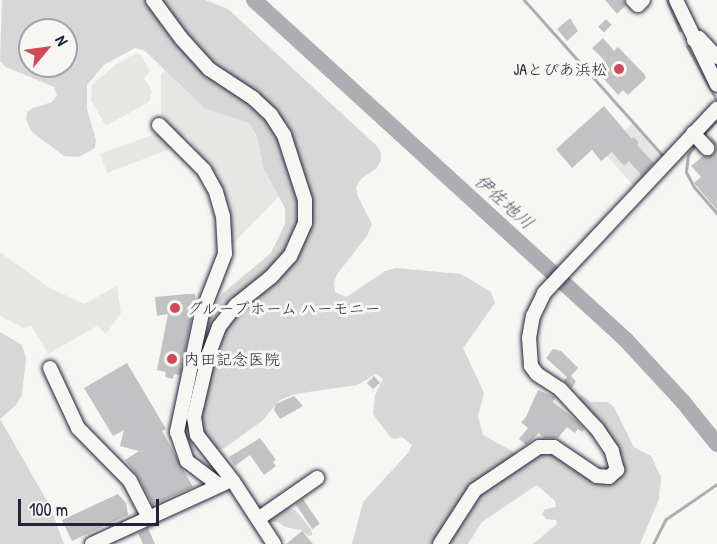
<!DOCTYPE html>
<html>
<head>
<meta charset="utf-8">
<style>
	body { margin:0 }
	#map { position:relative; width:717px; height:544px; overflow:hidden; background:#f6f6f2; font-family:"Patrick Hand","Klee One",sans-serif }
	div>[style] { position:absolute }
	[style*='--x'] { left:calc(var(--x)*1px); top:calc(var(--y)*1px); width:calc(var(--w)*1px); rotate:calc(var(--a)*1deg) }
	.built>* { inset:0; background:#e6e6e4; transform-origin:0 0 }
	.green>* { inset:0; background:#d7d7d7 }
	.stream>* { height:3px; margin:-1.5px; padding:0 1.5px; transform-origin:1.5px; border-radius:1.5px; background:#adadb3 }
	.river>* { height:16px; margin:-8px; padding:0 8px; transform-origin:8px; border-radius:8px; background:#adadb3 }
	.building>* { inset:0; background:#c2c2c4; transform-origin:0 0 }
	.roads { filter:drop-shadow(0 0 2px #22223b) drop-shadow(0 0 2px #22223b) }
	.minor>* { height:14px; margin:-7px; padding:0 7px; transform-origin:7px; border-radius:7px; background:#f6f6f2 }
	.dots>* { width:16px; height:16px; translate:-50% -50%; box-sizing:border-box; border:3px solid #f6f6f2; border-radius:50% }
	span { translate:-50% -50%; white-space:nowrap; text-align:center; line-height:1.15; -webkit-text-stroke:6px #f6f6f2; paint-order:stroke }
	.poi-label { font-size:16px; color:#22223b }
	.right { translate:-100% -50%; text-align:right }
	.left { translate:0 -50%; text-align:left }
	.water-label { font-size:18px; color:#535365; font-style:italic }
	.north { position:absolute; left:18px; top:18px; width:60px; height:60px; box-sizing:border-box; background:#f6f6f2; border:2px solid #a1a1a9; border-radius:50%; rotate:61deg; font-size:16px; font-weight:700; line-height:24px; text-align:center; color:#22223b }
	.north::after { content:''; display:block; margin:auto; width:21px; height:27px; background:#d1495b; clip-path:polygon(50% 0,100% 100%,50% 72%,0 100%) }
	.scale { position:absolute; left:18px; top:499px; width:141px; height:27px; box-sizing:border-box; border:3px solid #22223b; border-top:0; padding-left:8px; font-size:18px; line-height:21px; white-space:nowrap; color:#22223b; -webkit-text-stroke:4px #f6f6f2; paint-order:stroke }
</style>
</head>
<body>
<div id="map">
	<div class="built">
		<div style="clip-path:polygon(136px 53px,141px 55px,150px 71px,144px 78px,152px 91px,149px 102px,106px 126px,91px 100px,92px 85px,116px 64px)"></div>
		<div style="clip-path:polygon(165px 71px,205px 109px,249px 123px,257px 138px,266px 173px,279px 196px,229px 248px,221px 194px,187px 134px,180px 140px,161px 113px,161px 74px)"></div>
		<div style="left:632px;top:124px;width:47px;height:40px;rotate:48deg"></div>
		<div style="clip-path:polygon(163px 131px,178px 146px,107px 173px,100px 154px)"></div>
		<div style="clip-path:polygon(0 252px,50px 288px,84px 304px,117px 286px,121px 313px,106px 334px,97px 326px,48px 354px,31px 325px,24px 328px,0 316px)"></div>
	</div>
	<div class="green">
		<div style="clip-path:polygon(evenodd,2px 0,147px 0,259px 109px,279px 137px,299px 194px,301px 215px,290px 245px,204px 351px,185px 430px,205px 318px,223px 293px,271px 253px,285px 224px,285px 208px,264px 169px,257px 137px,249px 123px,205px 109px,145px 51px,135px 48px,104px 65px,87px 85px,87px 109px,96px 140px,95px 148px,79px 157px,64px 156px,32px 132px,26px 120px,27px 112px,33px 108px,52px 102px,57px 95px,54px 87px,6px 67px,0 61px,2px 0,30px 30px,66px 30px,66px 66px,30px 66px,30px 30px)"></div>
		<div style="clip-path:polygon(159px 0,205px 0,228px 9px,376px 145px,381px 153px,381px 161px,376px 169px,362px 178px,356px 187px,358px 197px,372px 224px,367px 236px,338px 273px,334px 282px,335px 292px,346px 297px,385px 271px,396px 268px,461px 274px,491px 292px,495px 303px,463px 348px,484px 393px,478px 416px,483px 435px,521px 456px,545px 449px,590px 476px,619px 471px,579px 403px,579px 397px,582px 395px,591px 402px,608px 402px,614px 407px,634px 447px,651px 456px,661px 477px,659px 499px,640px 544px,533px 544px,557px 524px,556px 520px,546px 519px,542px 514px,545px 509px,556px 507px,555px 501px,537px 485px,482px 522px,468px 544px,352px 544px,363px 502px,409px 452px,412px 445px,402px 437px,395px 439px,390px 437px,373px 414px,375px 395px,383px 379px,376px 374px,357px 385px,295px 394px,280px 400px,262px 421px,224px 448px,216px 450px,202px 433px,199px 423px,214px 354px,224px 329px,309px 224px,288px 133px,200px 53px)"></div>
		<div style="clip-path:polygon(0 332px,22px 345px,26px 358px,22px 395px,16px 405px,0 419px,50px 506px,64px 544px,0 544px)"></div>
		<div style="clip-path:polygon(283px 506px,296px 511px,311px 529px,312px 535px,308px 536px,301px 530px,285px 527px,278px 522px,269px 522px,267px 520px)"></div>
	</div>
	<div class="stream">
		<div style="--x:524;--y:0;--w:210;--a:48.3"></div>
		<div style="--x:667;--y:0;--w:33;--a:67"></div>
		<div style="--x:687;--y:46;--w:63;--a:61.4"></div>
		<div style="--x:701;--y:137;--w:23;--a:-47"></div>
		<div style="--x:697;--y:142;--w:16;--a:125"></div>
		<div style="--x:688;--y:155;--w:17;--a:97"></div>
		<div style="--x:686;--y:172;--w:17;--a:62"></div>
		<div style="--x:694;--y:187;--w:35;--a:49"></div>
		<div style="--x:653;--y:544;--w:28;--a:-63"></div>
		<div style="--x:666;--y:519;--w:62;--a:-34.5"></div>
	</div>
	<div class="river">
		<div style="--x:254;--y:0;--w:503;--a:42.42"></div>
		<div style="--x:625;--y:339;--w:87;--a:47.3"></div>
		<div style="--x:684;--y:403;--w:53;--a:51.2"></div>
	</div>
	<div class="building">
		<div style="clip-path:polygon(605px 0,624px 0,626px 5px,617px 14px)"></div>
		<div style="clip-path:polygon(570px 18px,578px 31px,567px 41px,557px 29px)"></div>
		<div style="left:606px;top:19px;width:8px;height:11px;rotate:45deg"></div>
		<div style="clip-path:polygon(603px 38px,614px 51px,618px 47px,645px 75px,646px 78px,628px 95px,623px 90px,618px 95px,602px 77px,605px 75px,597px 66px,604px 60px,592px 48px)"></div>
		<div style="clip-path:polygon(604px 106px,632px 139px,634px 137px,639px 143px,637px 145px,654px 163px,642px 176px,629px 161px,624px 166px,612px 152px,601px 161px,592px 150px,572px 168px,556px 149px)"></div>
		<div style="clip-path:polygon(710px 136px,717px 143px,717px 210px,694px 183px,701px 177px,691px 166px,703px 156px,714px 154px,716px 147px)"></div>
		<div style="clip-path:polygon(187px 294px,195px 294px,196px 302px,192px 302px,193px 312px,180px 375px,174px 374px,173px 379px,165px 377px,166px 372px,157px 370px,168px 314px,157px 316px,155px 297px)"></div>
		<div style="clip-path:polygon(553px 349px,561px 351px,578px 368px,571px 376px,576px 381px,572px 388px,563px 381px,567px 377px,546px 358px)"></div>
		<div style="clip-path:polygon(127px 363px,166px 429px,162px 431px,193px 487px,153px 505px,138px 477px,125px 460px,139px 451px,120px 446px,124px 430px,113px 436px,84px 388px)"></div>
		<div style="clip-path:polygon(374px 376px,380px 383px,373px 389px,367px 383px)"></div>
		<div style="clip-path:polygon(538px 390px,555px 397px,553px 402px,578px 422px,584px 429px,582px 432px,578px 429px,575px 433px,567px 427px,558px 438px,544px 438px,539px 433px,526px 445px,519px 439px,528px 428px,521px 422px,526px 417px)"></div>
		<div style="clip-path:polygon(294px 396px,303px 406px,280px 419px,274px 410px,276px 404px)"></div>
		<div style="clip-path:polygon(260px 438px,276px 460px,273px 462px,276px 466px,264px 475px,250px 455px,235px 466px,229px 457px)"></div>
		<div style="clip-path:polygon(118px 494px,126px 503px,128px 515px,72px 541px,62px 520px)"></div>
		<div style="left:303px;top:499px;width:30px;height:9px;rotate:56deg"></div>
		<div style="clip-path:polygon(148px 528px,155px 544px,143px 544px,138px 533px)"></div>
		<div style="clip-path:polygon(302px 531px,313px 544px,286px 544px)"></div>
	</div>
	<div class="roads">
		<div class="minor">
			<div style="--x:153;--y:0;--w:47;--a:53.6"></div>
			<div style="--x:181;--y:38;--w:42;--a:47.9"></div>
			<div style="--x:209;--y:69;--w:53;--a:33.4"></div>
			<div style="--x:253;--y:98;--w:25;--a:43"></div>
			<div style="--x:271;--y:115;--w:24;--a:57"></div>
			<div style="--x:284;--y:135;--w:68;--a:72.1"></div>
			<div style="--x:305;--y:200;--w:23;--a:90"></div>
			<div style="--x:305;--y:223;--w:36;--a:114"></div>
			<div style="--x:290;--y:256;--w:28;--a:132"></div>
			<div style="--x:271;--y:277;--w:45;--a:141.3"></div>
			<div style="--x:236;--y:305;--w:28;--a:128"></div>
			<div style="--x:219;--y:327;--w:28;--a:111"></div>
			<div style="--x:209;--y:353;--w:66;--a:103.2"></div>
			<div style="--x:194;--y:417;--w:18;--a:81"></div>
			<div style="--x:197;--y:435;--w:58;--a:52"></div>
			<div style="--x:233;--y:481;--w:75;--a:56.9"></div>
			<div style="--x:633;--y:0;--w:7;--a:45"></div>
			<div style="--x:638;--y:5;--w:7;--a:-45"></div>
			<div style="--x:676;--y:0;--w:94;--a:64.2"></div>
			<div style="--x:694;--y:40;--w:5;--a:-22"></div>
			<div style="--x:699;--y:38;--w:26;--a:47"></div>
			<div style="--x:159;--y:125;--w:64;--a:45"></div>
			<div style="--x:204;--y:170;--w:25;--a:61"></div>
			<div style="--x:216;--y:192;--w:25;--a:74"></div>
			<div style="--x:223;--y:216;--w:38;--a:87"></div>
			<div style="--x:225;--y:254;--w:63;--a:111.3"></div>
			<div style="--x:202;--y:313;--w:122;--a:101.9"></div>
			<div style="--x:177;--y:432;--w:31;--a:71"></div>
			<div style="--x:187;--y:461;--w:40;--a:37"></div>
			<div style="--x:693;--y:133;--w:21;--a:47"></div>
			<div style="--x:50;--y:368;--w:66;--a:65"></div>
			<div style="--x:78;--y:428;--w:74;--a:45.5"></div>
			<div style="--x:130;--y:481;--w:42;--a:62.8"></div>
			<div style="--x:258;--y:519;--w:72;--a:-34.8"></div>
			<div style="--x:92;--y:544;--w:146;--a:-24.6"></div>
			<div style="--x:440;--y:544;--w:64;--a:-57.1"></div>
			<div style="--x:475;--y:490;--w:77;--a:-33.9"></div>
			<div style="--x:539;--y:447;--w:15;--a:0"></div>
			<div style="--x:554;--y:447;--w:52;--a:34"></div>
			<div style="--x:597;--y:476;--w:12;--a:5"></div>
			<div style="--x:609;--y:477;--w:11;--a:-41"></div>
			<div style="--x:617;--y:470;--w:20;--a:-105"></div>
			<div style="--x:612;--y:451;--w:27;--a:-124"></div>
			<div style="--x:597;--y:429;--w:54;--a:-132.8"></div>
			<div style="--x:560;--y:389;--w:27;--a:-147"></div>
			<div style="--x:537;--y:374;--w:10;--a:-127"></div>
			<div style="--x:531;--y:366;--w:28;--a:-94"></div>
			<div style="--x:529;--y:338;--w:22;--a:-80"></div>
			<div style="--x:533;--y:316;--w:25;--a:-64"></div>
			<div style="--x:544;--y:293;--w:253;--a:-46.8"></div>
		</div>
	</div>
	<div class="dots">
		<div style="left:619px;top:69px;background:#d1495b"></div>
		<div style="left:175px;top:308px;background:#d1495b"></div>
		<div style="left:172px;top:359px;background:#d1495b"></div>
	</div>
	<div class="poi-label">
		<span class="right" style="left:607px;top:69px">JAとぴあ浜松</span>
		<span class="left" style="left:187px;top:308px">グループホーム ハーモニー</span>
		<span class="left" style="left:184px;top:359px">内田記念医院</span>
	</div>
	<div class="water-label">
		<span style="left:504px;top:202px;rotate:42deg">伊佐地川</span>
	</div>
	<div class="north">N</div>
	<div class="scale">100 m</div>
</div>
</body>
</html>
